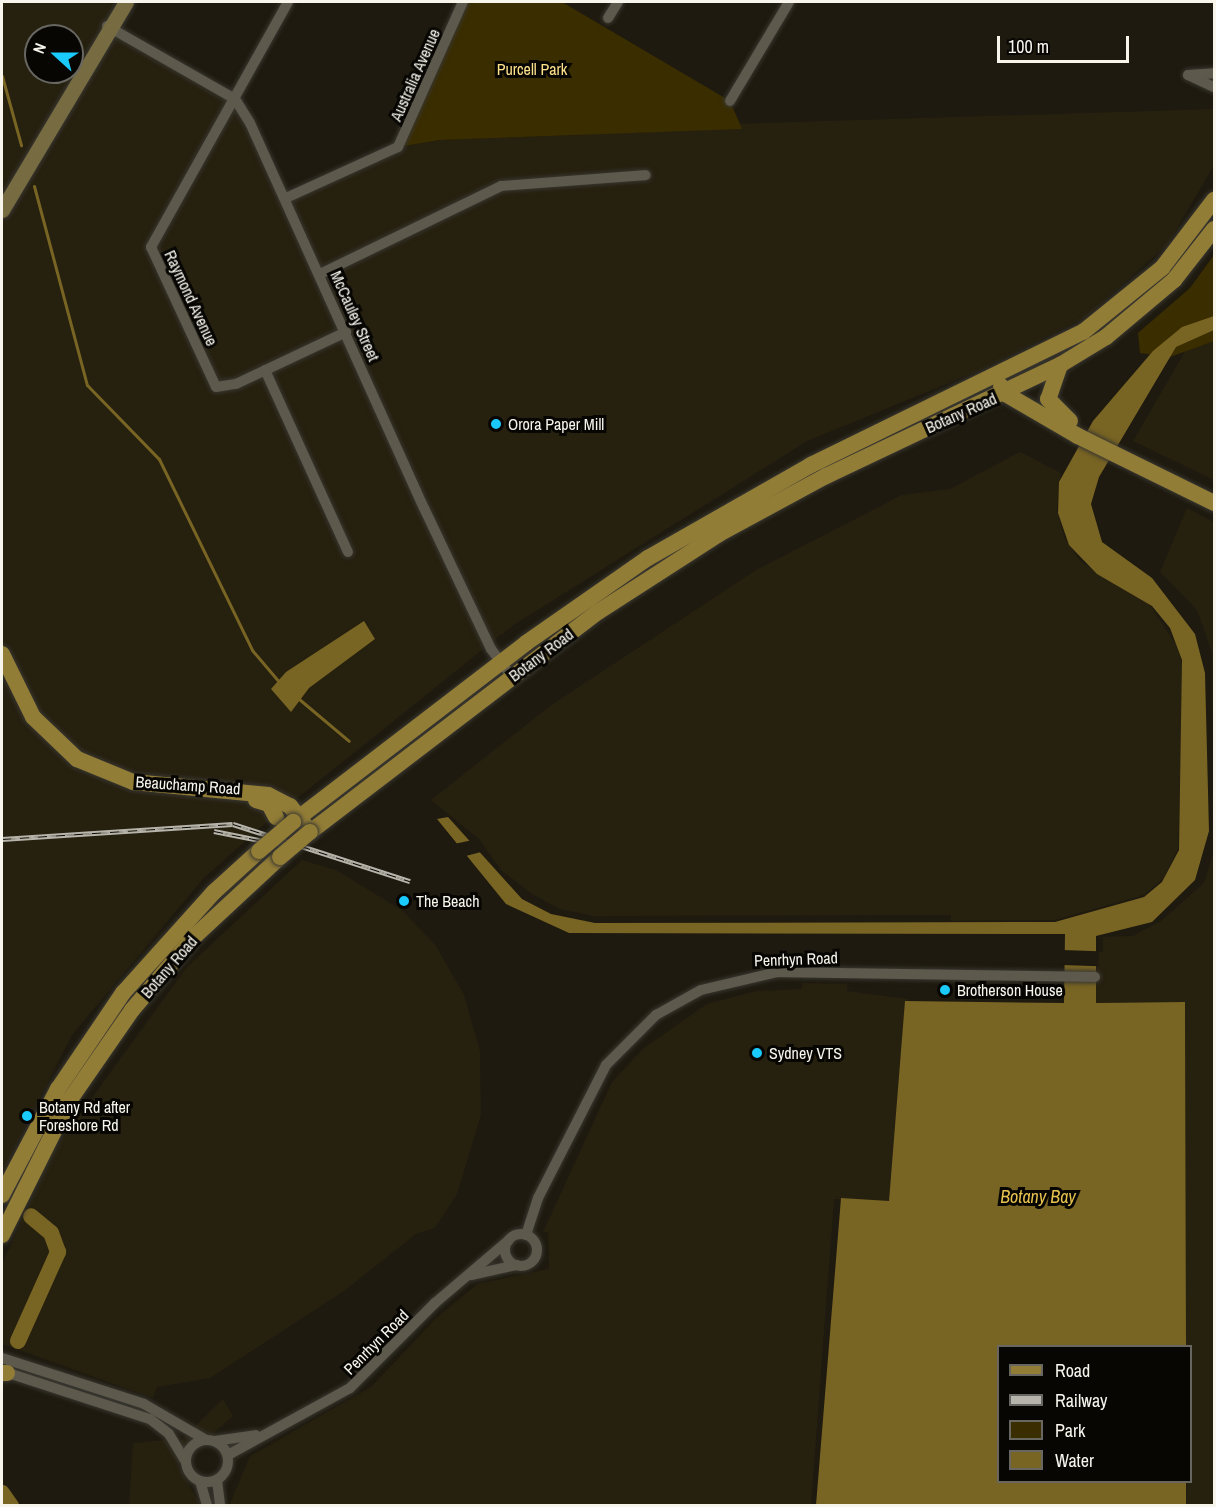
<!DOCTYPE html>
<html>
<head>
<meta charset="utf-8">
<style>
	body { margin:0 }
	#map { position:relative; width:1216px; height:1507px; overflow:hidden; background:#1e1a0f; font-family:"Archivo Narrow",sans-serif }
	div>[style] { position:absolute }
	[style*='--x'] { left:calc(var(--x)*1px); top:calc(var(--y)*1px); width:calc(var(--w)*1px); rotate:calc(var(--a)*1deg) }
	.built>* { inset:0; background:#26200f }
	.green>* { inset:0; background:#3a2d00 }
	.water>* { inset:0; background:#786423 }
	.pier>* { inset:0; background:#1e1a0f; transform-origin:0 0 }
	.stream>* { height:3px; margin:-1.5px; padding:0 1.5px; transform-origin:1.5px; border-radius:1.5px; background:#786423 }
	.river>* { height:16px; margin:-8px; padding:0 8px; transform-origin:8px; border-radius:8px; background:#786423 }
	.roads { filter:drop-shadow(0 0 2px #383630) drop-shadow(0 0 2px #383630) }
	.street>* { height:10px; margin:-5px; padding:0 5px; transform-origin:5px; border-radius:5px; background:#5d594c }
	.street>.ring { margin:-5px; padding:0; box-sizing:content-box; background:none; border:10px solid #5d594c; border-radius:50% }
	.secondary>* { height:15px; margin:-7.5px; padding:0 7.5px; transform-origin:7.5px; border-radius:7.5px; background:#776b42 }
	.primary>* { height:16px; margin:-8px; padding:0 8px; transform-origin:8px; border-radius:8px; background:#927d37 }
	.rail>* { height:5px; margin-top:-2.5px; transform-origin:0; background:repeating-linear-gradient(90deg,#070603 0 9px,#b7b4ab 0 18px); box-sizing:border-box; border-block:2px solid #b7b4ab }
	.bridges { filter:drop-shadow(0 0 2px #383630) drop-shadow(0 0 2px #383630) }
	.primary-bridge>* { height:16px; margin:-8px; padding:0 8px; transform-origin:8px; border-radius:8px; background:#927d37 }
	.dots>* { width:16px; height:16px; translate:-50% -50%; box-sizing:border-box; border:3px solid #070603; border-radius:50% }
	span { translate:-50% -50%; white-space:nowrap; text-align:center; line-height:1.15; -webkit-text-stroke:6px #070603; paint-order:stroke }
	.park-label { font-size:16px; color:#fee18b }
	.street-label { font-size:16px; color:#f8f5ed }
	.poi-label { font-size:16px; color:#f8f5ed }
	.left { translate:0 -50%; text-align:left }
	.water-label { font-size:18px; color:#e6c24e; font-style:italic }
	.frame { position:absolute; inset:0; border:3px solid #f8f5ed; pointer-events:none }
	.legend { position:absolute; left:997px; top:1345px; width:195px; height:138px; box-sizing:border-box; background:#070603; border:2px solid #676661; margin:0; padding:8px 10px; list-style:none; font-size:18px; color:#f8f5ed }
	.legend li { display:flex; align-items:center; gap:12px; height:30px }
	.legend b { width:30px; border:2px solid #676661 }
	.north { position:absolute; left:24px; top:24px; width:60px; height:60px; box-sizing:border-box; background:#070603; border:2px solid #676661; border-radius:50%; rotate:291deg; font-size:16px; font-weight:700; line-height:24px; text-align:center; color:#f8f5ed }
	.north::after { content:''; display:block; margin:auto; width:21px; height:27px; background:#1acafc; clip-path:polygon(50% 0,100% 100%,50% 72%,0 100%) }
	.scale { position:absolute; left:997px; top:36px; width:132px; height:27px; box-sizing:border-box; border:3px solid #f8f5ed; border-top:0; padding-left:8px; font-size:18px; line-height:21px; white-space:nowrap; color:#f8f5ed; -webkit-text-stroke:4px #070603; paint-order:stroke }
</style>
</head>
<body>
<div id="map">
	<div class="built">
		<div style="clip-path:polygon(evenodd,2px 2px,116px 2px,107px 26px,235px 99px,286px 197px,398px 147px,440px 140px,583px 135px,601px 128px,1214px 109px,1214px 165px,1168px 244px,1086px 317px,976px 372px,807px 441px,512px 626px,260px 828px,204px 878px,72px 1035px,2px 1173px,2px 2px,36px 36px,72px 36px,72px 72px,36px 72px,36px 36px)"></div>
		<div style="clip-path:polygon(1214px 314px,1214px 480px,1133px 441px,1205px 317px)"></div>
		<div style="clip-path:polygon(1020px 452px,1061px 473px,1057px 510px,1064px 537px,1081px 562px,1149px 604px,1178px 647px,1184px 673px,1178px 849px,1164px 878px,1144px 895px,1055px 920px,951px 921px,951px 915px,594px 916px,560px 909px,532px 894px,501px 870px,479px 839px,431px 800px,550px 706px,756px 570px,902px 495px,950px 489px)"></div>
		<div style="clip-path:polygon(1187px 508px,1214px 522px,1214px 1505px,1186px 1505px,1190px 1346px,1186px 1346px,1185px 1002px,1096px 1003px,1096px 951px,1103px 952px,1103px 938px,1096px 937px,1133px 936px,1161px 921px,1204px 883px,1214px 851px,1212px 653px,1197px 610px,1160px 572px)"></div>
		<div style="clip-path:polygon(302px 860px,336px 870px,403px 911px,436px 946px,464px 995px,480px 1051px,481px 1115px,457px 1194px,435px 1228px,416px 1234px,344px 1291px,210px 1378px,157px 1387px,153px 1398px,2px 1344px,2px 1264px,53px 1152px,186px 968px)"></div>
		<div style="clip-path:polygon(802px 983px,847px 984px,847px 991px,908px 999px,891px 1202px,834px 1199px,811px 1505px,229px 1506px,250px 1456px,371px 1387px,436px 1318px,477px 1284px,549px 1269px,548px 1232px,543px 1232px,612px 1082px,644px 1048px,707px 1004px,757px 991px,802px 989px)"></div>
		<div style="clip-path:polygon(223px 1399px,233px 1416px,178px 1465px,200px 1505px,129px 1506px,133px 1443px,167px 1440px,172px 1449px)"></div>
	</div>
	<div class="green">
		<div style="clip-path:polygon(463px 2px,562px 2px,730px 101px,742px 129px,440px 140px,398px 147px)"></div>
		<div style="clip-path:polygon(1214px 255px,1214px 341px,1170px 357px,1140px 353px,1138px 333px,1190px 288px)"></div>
	</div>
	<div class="water">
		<div style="clip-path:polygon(1214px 316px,1214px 330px,1176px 347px,1099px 477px,1091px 504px,1102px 542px,1152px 578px,1195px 634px,1205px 673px,1209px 831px,1195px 880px,1152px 922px,1096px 936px,1096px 1003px,1185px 1002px,1186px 1346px,998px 1346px,998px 1482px,1186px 1482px,1186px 1505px,816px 1505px,841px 1198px,889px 1201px,905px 1001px,1064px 1003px,1065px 934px,569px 933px,506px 904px,437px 819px,448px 817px,522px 899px,551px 914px,595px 923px,1055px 922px,1144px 897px,1162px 882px,1179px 850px,1182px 660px,1170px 628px,1152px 606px,1097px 574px,1069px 545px,1058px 513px,1059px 482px,1093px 421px,1153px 351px,1182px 327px)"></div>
		<div style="clip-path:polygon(364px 621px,375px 639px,309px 688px,291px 712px,271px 689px,286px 672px)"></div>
	</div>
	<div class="pier">
		<div style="clip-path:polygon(473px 840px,481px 852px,462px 857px,454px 844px)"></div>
		<div style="left:1062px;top:950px;width:37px;height:15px;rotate:2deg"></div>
	</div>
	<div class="stream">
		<div style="--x:2;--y:76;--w:72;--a:74.6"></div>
		<div style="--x:34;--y:186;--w:206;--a:75.1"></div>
		<div style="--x:87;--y:385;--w:103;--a:45.8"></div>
		<div style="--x:159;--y:459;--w:212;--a:64"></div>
		<div style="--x:252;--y:650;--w:43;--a:49.7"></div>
		<div style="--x:299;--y:699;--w:65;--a:40"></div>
	</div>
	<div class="river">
		<div style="--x:18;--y:1341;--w:98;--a:-65.8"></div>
		<div style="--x:58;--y:1252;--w:20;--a:-110"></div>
		<div style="--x:51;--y:1233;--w:26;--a:-140"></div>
		<div style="--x:2;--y:1493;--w:16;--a:55"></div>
	</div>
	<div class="roads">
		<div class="street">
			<div style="--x:288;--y:2;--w:281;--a:119.2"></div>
			<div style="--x:151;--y:247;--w:154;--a:65.1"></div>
			<div style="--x:216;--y:387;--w:20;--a:-9"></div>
			<div style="--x:236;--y:384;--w:122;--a:-25.3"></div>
			<div style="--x:608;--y:18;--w:19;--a:-58"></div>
			<div style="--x:107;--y:26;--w:147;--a:29.7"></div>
			<div style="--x:235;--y:99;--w:28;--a:58"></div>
			<div style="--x:250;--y:123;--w:422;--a:65.7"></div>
			<div style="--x:424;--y:508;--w:156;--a:64.6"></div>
			<div style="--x:491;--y:649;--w:35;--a:53"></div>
			<div style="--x:1188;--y:75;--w:29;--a:25"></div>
			<div style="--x:1188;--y:75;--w:26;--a:-4"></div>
			<div style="--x:730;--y:101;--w:115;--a:-59.2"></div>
			<div style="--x:286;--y:198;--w:123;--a:-24.5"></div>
			<div style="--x:398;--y:147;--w:159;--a:-65.9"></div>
			<div style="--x:320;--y:274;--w:201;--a:-25.9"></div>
			<div style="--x:501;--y:186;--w:145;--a:-4.3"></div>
			<div style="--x:265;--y:370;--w:200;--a:65.5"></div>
			<div class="ring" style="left:505px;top:1234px;width:22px;height:22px"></div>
			<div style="--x:526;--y:1235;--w:39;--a:-72"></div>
			<div style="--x:538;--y:1198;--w:149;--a:-62.9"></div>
			<div style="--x:606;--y:1065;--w:71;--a:-45"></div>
			<div style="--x:656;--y:1015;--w:51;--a:-29.1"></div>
			<div style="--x:701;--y:990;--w:78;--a:-13.3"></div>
			<div style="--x:777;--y:972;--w:318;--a:0.9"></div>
			<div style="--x:471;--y:1275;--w:47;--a:-12.3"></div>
			<div style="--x:2;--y:1358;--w:149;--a:17.9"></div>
			<div style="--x:144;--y:1404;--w:72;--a:30.1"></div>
			<div style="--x:2;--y:1371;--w:156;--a:18"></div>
			<div style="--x:150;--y:1419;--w:24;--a:38"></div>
			<div style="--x:169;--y:1434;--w:33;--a:59"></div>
			<div class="ring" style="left:186px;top:1440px;width:32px;height:32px"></div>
			<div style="--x:215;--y:1441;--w:41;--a:-8.3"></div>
			<div style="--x:228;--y:1455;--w:139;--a:-28.8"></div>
			<div style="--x:350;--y:1388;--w:120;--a:-45"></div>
			<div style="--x:435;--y:1303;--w:97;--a:-40.4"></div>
			<div style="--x:217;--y:1480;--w:26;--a:83"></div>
			<div style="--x:200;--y:1481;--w:26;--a:74"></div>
		</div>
		<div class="secondary">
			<div style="--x:2;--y:210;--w:242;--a:-59.2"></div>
		</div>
		<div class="primary">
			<div style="--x:1060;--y:365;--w:36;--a:109"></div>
			<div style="--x:1048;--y:399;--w:31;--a:45"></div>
			<div style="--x:1001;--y:386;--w:8;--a:67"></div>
			<div style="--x:1004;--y:393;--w:86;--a:30.2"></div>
			<div style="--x:1078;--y:436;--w:152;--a:26.2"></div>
			<div style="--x:2;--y:654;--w:70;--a:63.8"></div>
			<div style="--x:33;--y:717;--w:61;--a:43.7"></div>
			<div style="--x:77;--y:759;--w:61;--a:22.3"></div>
			<div style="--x:133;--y:782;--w:136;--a:5.5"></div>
			<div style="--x:268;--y:795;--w:25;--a:27"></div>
			<div style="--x:290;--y:806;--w:33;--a:52"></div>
			<div style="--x:310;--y:832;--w:362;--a:-37.4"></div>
			<div style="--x:598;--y:612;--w:144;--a:-32.8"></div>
			<div style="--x:719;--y:534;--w:122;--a:-28.5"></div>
			<div style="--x:826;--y:476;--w:259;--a:-25.4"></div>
			<div style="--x:1060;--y:365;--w:54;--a:-31.3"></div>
			<div style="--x:1106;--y:337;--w:89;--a:-40"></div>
			<div style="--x:1174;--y:280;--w:65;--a:-51.9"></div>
			<div style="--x:256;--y:800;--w:14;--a:17"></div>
			<div style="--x:269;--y:804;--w:15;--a:62"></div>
			<div style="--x:293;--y:822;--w:294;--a:-37.5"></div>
			<div style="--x:526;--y:643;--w:149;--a:-34.9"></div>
			<div style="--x:648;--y:558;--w:188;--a:-29.7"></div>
			<div style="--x:811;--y:465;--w:303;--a:-26.1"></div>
			<div style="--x:1083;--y:332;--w:102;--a:-39"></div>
			<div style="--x:1162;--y:268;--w:86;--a:-52.6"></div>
			<div style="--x:2;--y:1195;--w:120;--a:-62.2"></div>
			<div style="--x:58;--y:1089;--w:116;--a:-55.9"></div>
			<div style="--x:123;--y:993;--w:136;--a:-48"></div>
			<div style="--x:214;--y:892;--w:61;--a:-42.3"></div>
			<div style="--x:2;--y:1235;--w:150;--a:-63.4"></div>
			<div style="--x:69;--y:1101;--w:111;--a:-55.3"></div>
			<div style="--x:132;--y:1010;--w:97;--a:-49.6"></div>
			<div style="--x:195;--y:936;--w:116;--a:-42.9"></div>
			<div style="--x:2;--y:1373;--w:5;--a:0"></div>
		</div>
	</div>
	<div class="rail">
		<div style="--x:214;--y:831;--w:71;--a:11.3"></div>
		<div style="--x:2;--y:839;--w:231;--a:-3.7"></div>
		<div style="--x:233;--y:824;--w:186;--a:17.9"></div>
	</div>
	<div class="bridges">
		<div class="primary-bridge">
			<div style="--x:259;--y:851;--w:45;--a:-40.5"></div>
			<div style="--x:280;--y:857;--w:39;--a:-40"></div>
		</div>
	</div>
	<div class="dots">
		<div style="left:496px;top:424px;background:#1acafc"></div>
		<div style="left:404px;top:901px;background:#1acafc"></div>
		<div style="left:945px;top:990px;background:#1acafc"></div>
		<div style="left:757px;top:1053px;background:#1acafc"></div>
		<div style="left:27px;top:1116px;background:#1acafc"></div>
	</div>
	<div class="park-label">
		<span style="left:532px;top:69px">Purcell Park</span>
	</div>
	<div class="street-label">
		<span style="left:415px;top:75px;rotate:-66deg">Australia Avenue</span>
		<span style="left:191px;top:298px;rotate:65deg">Raymond Avenue</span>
		<span style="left:355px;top:316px;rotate:66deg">McCauley Street</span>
		<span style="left:961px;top:413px;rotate:-24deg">Botany Road</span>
		<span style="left:541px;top:655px;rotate:-37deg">Botany Road</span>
		<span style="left:188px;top:785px;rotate:4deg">Beauchamp Road</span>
		<span style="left:796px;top:959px;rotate:-2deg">Penrhyn Road</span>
		<span style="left:169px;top:967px;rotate:-49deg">Botany Road</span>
		<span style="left:376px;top:1342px;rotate:-45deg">Penrhyn Road</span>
	</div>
	<div class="poi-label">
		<span class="left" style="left:508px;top:424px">Orora Paper Mill</span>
		<span class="left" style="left:416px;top:901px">The Beach</span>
		<span class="left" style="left:957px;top:990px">Brotherson House</span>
		<span class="left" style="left:769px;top:1053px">Sydney VTS</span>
		<span class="left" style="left:39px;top:1116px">Botany Rd after<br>Foreshore Rd</span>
	</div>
	<div class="water-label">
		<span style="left:1038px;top:1197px">Botany Bay</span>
	</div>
	<div class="frame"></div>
	<ul class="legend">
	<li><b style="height:8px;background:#927d37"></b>Road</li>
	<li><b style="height:8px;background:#b7b4ab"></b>Railway</li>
	<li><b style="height:16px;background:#3a2d00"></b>Park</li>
	<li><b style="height:16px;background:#786423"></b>Water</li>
	</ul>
	<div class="north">N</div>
	<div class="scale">100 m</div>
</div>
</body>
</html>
